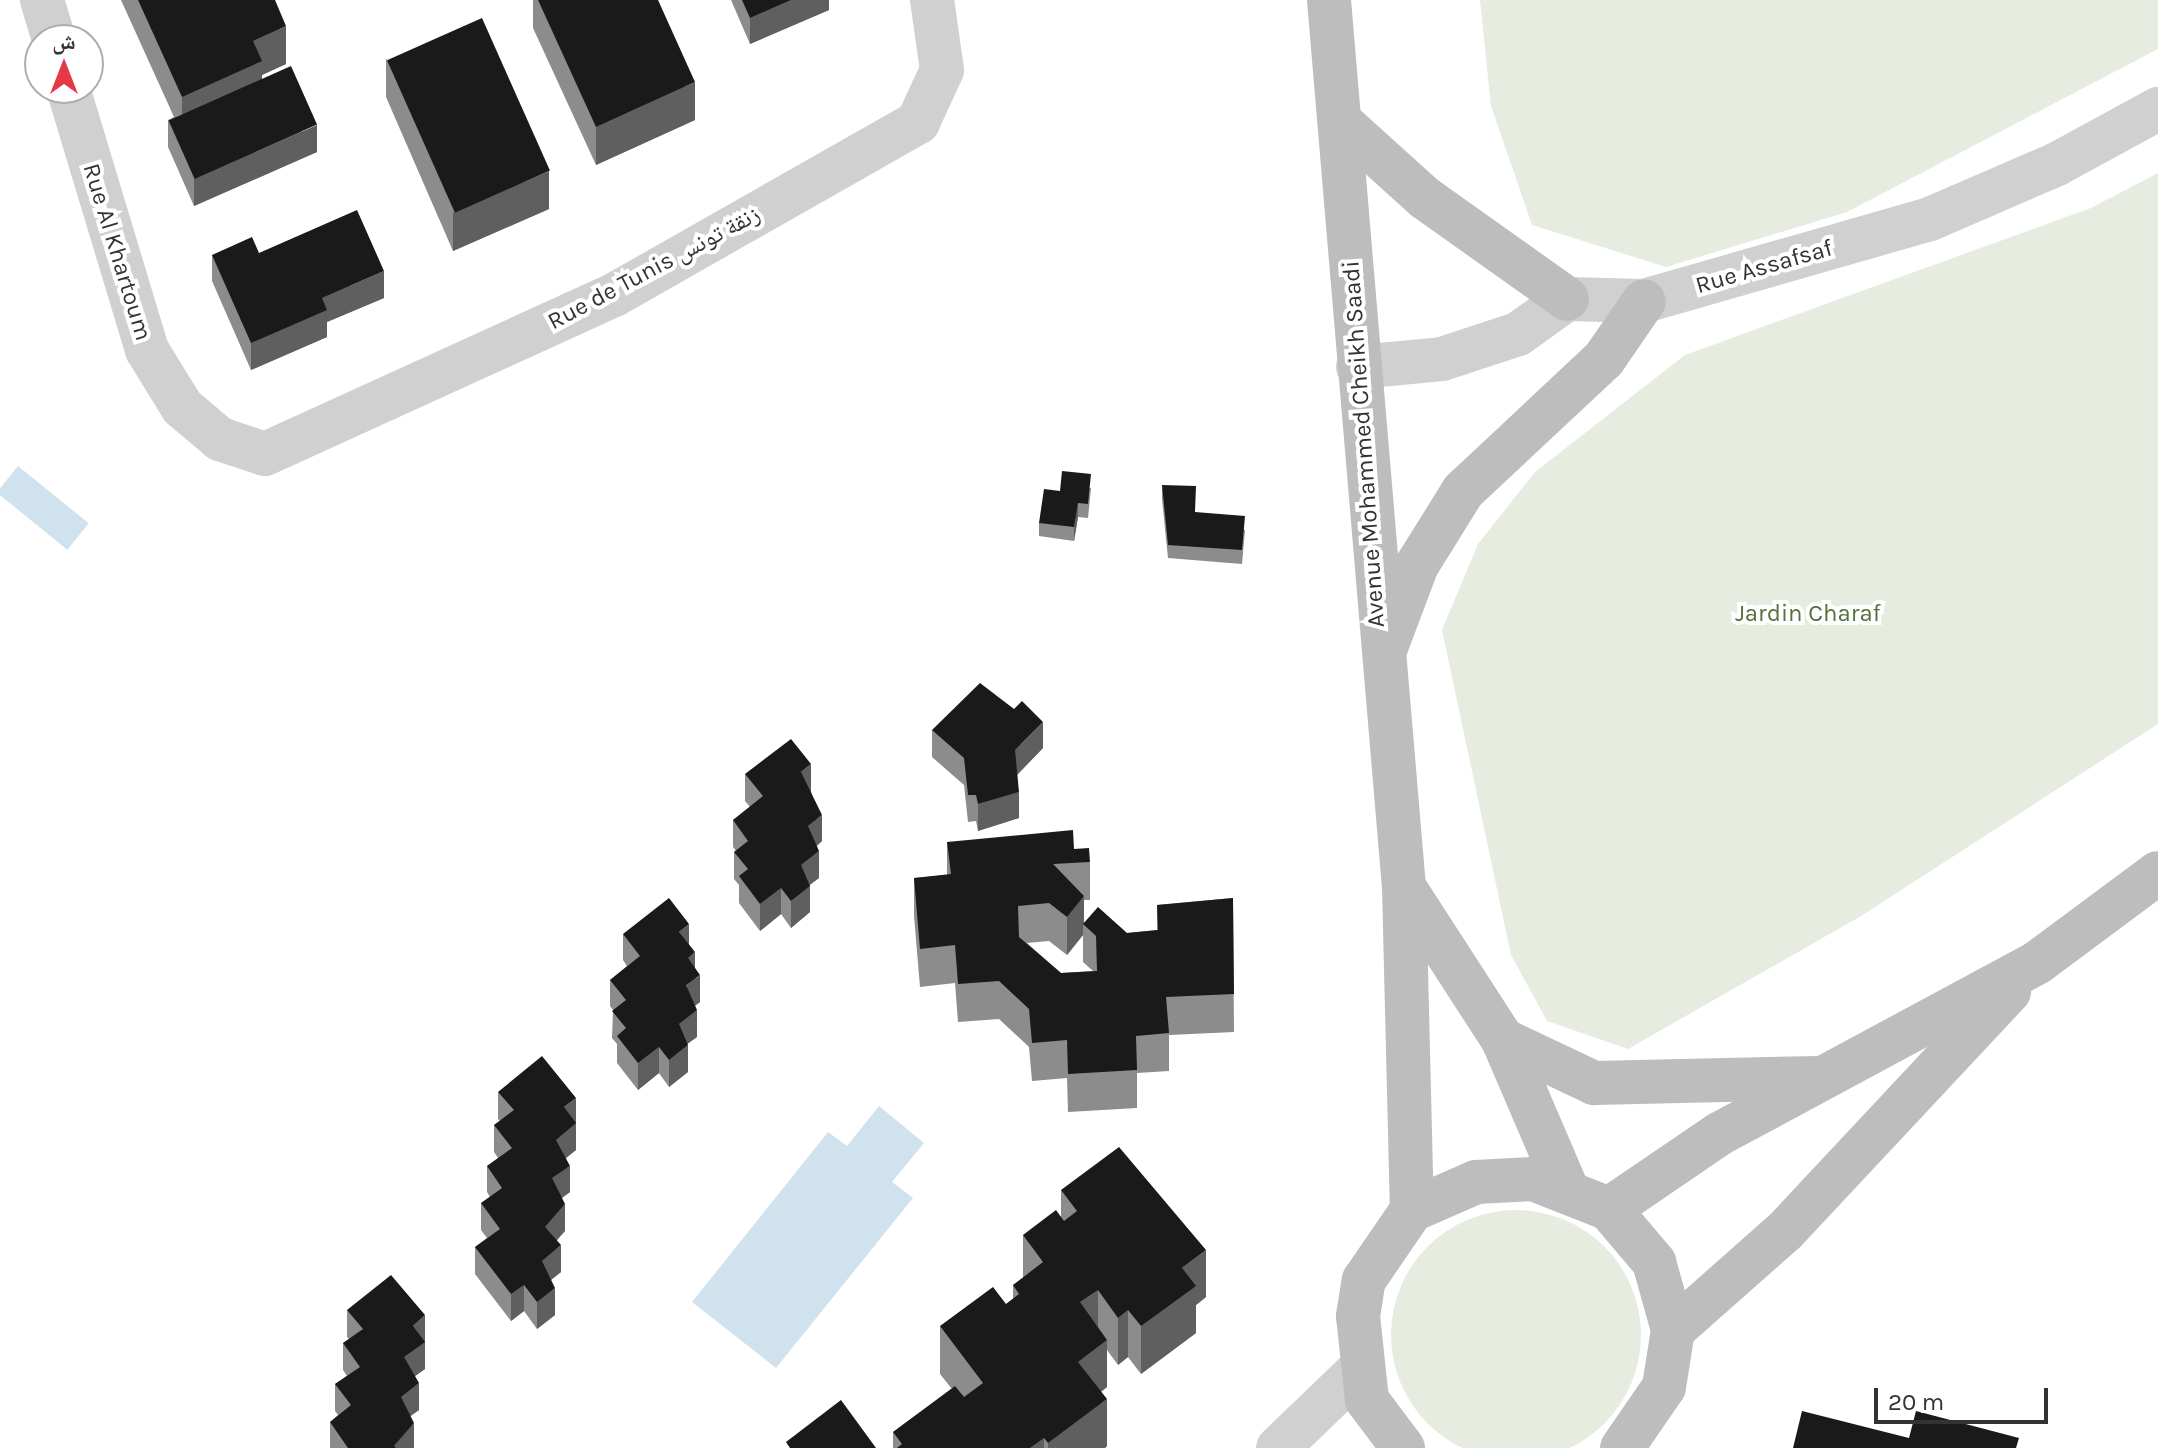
<!DOCTYPE html>
<html>
<head>
<meta charset="utf-8">
<style>
	body { margin:0 }
	#map { position:relative; width:2158px; height:1448px; overflow:hidden; background:#fff; font-family:Karla,"Noto Naskh Arabic",sans-serif }
	div>[style] { position:absolute }
	[style*='--x'] { left:calc(var(--x)*1px); top:calc(var(--y)*1px); width:calc(var(--w)*1px); rotate:calc(var(--a)*1deg) }
	.green>* { inset:0; background:#e6ecdf }
	.round { border-radius:50% }
	.water>* { inset:0; background:#cfe2ee; transform-origin:0 0 }
	.minor>* { height:44px; margin:-22px; padding:0 22px; transform-origin:22px; border-radius:22px; background:#d0d0d0 }
	.tertiary>* { height:44px; margin:-22px; padding:0 22px; transform-origin:22px; border-radius:22px; background:#d0d0d0 }
	.secondary>* { height:44px; margin:-22px; padding:0 22px; transform-origin:22px; border-radius:22px; background:#bdbdbd }
	.wall>* { inset:0; background:#8c8c8c }
	.shaded-wall>* { inset:0; background:#5f5f5f }
	.building>* { inset:0; background:#1a1a1a; transform-origin:0 0 }
	span { translate:-50% -50%; white-space:nowrap; text-align:center; line-height:1.15; -webkit-text-stroke:8px #fff; paint-order:stroke }
	.street-label { font-size:24px; color:#333 }
	.park-label { font-size:24px; color:#56703f }
	.north { position:absolute; left:24px; top:24px; width:80px; height:80px; box-sizing:border-box; background:#fff; border:2px solid #adadad; border-radius:50%; rotate:0deg; font-size:22px; font-weight:700; line-height:32px; text-align:center; color:#333 }
	.north::after { content:''; display:block; margin:auto; width:28px; height:36px; background:#e63946; clip-path:polygon(50% 0,100% 100%,50% 72%,0 100%) }
	.scale { position:absolute; left:1874px; top:1388px; width:174px; height:36px; box-sizing:border-box; border:4px solid #333; border-top:0; padding-left:10px; font-size:24px; line-height:28px; white-space:nowrap; color:#333; -webkit-text-stroke:6px #fff; paint-order:stroke }
</style>
</head>
<body>
<div id="map">
	<div class="green">
		<div style="clip-path:polygon(1480px 0,2158px 0,2158px 49px,1847px 212px,1666px 267px,1532px 225px,1491px 106px)"></div>
		<div style="clip-path:polygon(2158px 173px,2158px 724px,1861px 916px,1628px 1049px,1547px 1021px,1511px 955px,1442px 630px,1478px 544px,1535px 472px,1685px 355px,2091px 208px)"></div>
		<div class="round" style="left:1391px;top:1210px;width:250px;height:250px"></div>
	</div>
	<div class="water">
		<div style="left:18px;top:466px;width:91px;height:34px;rotate:39deg"></div>
		<div style="clip-path:polygon(879px 1106px,924px 1143px,892px 1182px,913px 1198px,776px 1368px,692px 1302px,828px 1132px,847px 1146px)"></div>
	</div>
	<div class="minor">
		<div style="--x:42;--y:0;--w:42;--a:73.3"></div>
		<div style="--x:68;--y:88;--w:274;--a:73.2"></div>
		<div style="--x:147;--y:350;--w:67;--a:58.4"></div>
		<div style="--x:182;--y:407;--w:50;--a:40.1"></div>
		<div style="--x:220;--y:439;--w:47;--a:18.4"></div>
		<div style="--x:265;--y:454;--w:384;--a:-24.5"></div>
		<div style="--x:614;--y:295;--w:350;--a:-29.6"></div>
		<div style="--x:918;--y:122;--w:57;--a:-65.2"></div>
		<div style="--x:942;--y:70;--w:71;--a:-98.1"></div>
		<div style="--x:1358;--y:367;--w:84;--a:-5.4"></div>
		<div style="--x:1442;--y:359;--w:80;--a:-18.2"></div>
		<div style="--x:1518;--y:334;--w:60;--a:-35.5"></div>
		<div style="--x:1567;--y:299;--w:77;--a:1.5"></div>
		<div style="--x:1644;--y:301;--w:298;--a:-16"></div>
		<div style="--x:1930;--y:219;--w:138;--a:-23.4"></div>
		<div style="--x:2057;--y:164;--w:115;--a:-28.6"></div>
	</div>
	<div class="tertiary">
		<div style="--x:1278;--y:1448;--w:115;--a:-43.9"></div>
	</div>
	<div class="secondary">
		<div style="--x:1329;--y:0;--w:890;--a:85.17"></div>
		<div style="--x:1404;--y:887;--w:323;--a:88.6"></div>
		<div style="--x:1343;--y:124;--w:110;--a:42.1"></div>
		<div style="--x:1425;--y:198;--w:174;--a:35.4"></div>
		<div style="--x:1385;--y:650;--w:91;--a:-69.4"></div>
		<div style="--x:1417;--y:565;--w:87;--a:-58.1"></div>
		<div style="--x:1463;--y:491;--w:193;--a:-43.1"></div>
		<div style="--x:1604;--y:359;--w:70;--a:-55.4"></div>
		<div style="--x:1404;--y:887;--w:182;--a:57.1"></div>
		<div style="--x:1503;--y:1040;--w:162;--a:66.8"></div>
		<div style="--x:1503;--y:1040;--w:101;--a:25.3"></div>
		<div style="--x:1594;--y:1083;--w:225;--a:-1.3"></div>
		<div style="--x:1609;--y:1209;--w:133;--a:-34.3"></div>
		<div style="--x:1719;--y:1134;--w:362;--a:-28.3"></div>
		<div style="--x:2038;--y:962;--w:149;--a:-36.6"></div>
		<div style="--x:1673;--y:1330;--w:149;--a:-41.5"></div>
		<div style="--x:1785;--y:1231;--w:328;--a:-46.9"></div>
		<div style="--x:1403;--y:1448;--w:60;--a:-126.9"></div>
		<div style="--x:1367;--y:1400;--w:84;--a:-96.1"></div>
		<div style="--x:1358;--y:1316;--w:36;--a:-81"></div>
		<div style="--x:1364;--y:1280;--w:85;--a:-55.6"></div>
		<div style="--x:1412;--y:1210;--w:70;--a:-23.6"></div>
		<div style="--x:1476;--y:1182;--w:57;--a:-3"></div>
		<div style="--x:1533;--y:1179;--w:82;--a:21.5"></div>
		<div style="--x:1609;--y:1209;--w:70;--a:49.7"></div>
		<div style="--x:1654;--y:1262;--w:71;--a:74.4"></div>
		<div style="--x:1673;--y:1330;--w:58;--a:99"></div>
		<div style="--x:1664;--y:1387;--w:74;--a:124.5"></div>
	</div>
	<div class="wall">
		<div style="clip-path:polygon(121px 0,275px 0,286px 64px,262px 75px,262px 79px,317px 152px,194px 206px,168px 147px,168px 120px,174px 117px)"></div>
		<div style="clip-path:polygon(533px 0,658px 0,695px 120px,596px 165px,533px 28px)"></div>
		<div style="clip-path:polygon(731px 0,829px 0,829px 10px,750px 44px)"></div>
		<div style="clip-path:polygon(386px 59px,549px 209px,453px 251px,386px 97px)"></div>
		<div style="clip-path:polygon(259px 253px,384px 298px,327px 322px,327px 337px,251px 370px,212px 281px,212px 255px)"></div>
		<div style="clip-path:polygon(1162px 485px,1195px 512px,1245px 530px,1242px 564px,1168px 558px,1162px 499px)"></div>
		<div style="clip-path:polygon(1091px 488px,1088px 518px,1078px 517px,1074px 541px,1039px 536px,1039px 523px,1060px 491px)"></div>
		<div style="clip-path:polygon(932px 730px,1043px 748px,1017px 775px,1019px 818px,978px 831px,976px 821px,968px 822px,964px 785px,932px 757px)"></div>
		<div style="clip-path:polygon(745px 774px,811px 791px,822px 841px,817px 846px,819px 878px,810px 885px,810px 912px,791px 928px,781px 914px,760px 931px,739px 903px,739px 885px,734px 879px,734px 852px,736px 851px,733px 847px,733px 820px,750px 807px,745px 801px)"></div>
		<div style="clip-path:polygon(evenodd,947px 842px,1074px 849px,1090px 862px,1090px 900px,1084px 900px,1084px 922px,1127px 933px,1157px 930px,1157px 905px,1233px 898px,1234px 1032px,1169px 1035px,1169px 1071px,1137px 1073px,1137px 1108px,1068px 1112px,1067px 1078px,1032px 1081px,1029px 1047px,999px 1019px,958px 1022px,955px 983px,920px 987px,914px 916px,914px 878px,947px 875px,947px 842px,1083px 935px,1083px 962px,1093px 971px,1061px 973px,1027px 943px,1049px 941px,1067px 955px,1083px 935px)"></div>
		<div style="clip-path:polygon(623px 934px,689px 944px,695px 968px,700px 1002px,695px 1006px,697px 1037px,687px 1044px,688px 1072px,669px 1087px,659px 1073px,638px 1090px,617px 1063px,617px 1044px,612px 1038px,613px 1010px,610px 1006px,610px 980px,627px 966px,623px 960px)"></div>
		<div style="clip-path:polygon(498px 1092px,576px 1150px,566px 1158px,570px 1192px,562px 1198px,565px 1231px,556px 1240px,561px 1272px,551px 1280px,555px 1315px,537px 1329px,524px 1311px,511px 1321px,475px 1274px,475px 1247px,487px 1238px,481px 1230px,481px 1203px,490px 1197px,487px 1192px,487px 1166px,498px 1158px,494px 1152px,494px 1125px,500px 1121px,498px 1119px)"></div>
		<div style="clip-path:polygon(1061px 1190px,1206px 1297px,1196px 1305px,1196px 1333px,1141px 1374px,1128px 1357px,1118px 1365px,1107px 1350px,1107px 1387px,1101px 1392px,1107px 1446px,1105px 1448px,893px 1448px,893px 1432px,952px 1389px,940px 1374px,940px 1326px,1006px 1304px,1013px 1299px,1013px 1285px,1023px 1278px,1023px 1235px,1061px 1217px)"></div>
		<div style="clip-path:polygon(347px 1310px,425px 1369px,415px 1376px,419px 1410px,410px 1416px,414px 1448px,330px 1448px,330px 1422px,338px 1415px,335px 1411px,335px 1384px,347px 1376px,343px 1370px,343px 1343px,349px 1339px,347px 1337px)"></div>
	</div>
	<div class="shaded-wall">
		<div style="clip-path:polygon(791px 0,829px 0,829px 10px,750px 44px,750px 18px)"></div>
		<div style="clip-path:polygon(286px 26px,286px 64px,262px 75px,262px 99px,182px 135px,182px 97px,253px 41px)"></div>
		<div style="clip-path:polygon(695px 82px,695px 120px,596px 165px,596px 127px)"></div>
		<div style="clip-path:polygon(317px 125px,317px 152px,194px 206px,194px 179px)"></div>
		<div style="clip-path:polygon(549px 171px,549px 209px,453px 251px,453px 213px)"></div>
		<div style="clip-path:polygon(384px 271px,384px 298px,327px 322px,327px 337px,251px 370px,251px 343px,322px 298px)"></div>
		<div style="clip-path:polygon(1078px 503px,1078px 517px,1074px 541px,1074px 527px)"></div>
		<div style="clip-path:polygon(1043px 722px,1043px 748px,1015px 777px,1015px 750px)"></div>
		<div style="clip-path:polygon(811px 764px,811px 791px,801px 799px,801px 772px)"></div>
		<div style="clip-path:polygon(1019px 792px,1019px 818px,978px 831px,978px 804px)"></div>
		<div style="clip-path:polygon(822px 815px,822px 841px,808px 853px,808px 826px)"></div>
		<div style="clip-path:polygon(819px 851px,819px 878px,801px 891px,801px 865px)"></div>
		<div style="clip-path:polygon(810px 886px,810px 912px,791px 928px,791px 901px)"></div>
		<div style="clip-path:polygon(781px 888px,781px 914px,760px 931px,760px 904px)"></div>
		<div style="clip-path:polygon(1084px 896px,1084px 926px,1083px 924px,1083px 935px,1067px 955px,1067px 917px)"></div>
		<div style="clip-path:polygon(689px 924px,689px 951px,679px 932px)"></div>
		<div style="clip-path:polygon(695px 952px,695px 979px,700px 975px,700px 1002px,686px 1012px,688px 958px)"></div>
		<div style="clip-path:polygon(697px 1010px,697px 1037px,679px 1050px,679px 1024px)"></div>
		<div style="clip-path:polygon(688px 1045px,688px 1072px,669px 1087px,669px 1060px)"></div>
		<div style="clip-path:polygon(659px 1047px,659px 1073px,638px 1090px,638px 1063px)"></div>
		<div style="clip-path:polygon(576px 1098px,576px 1150px,556px 1166px,556px 1140px,564px 1107px)"></div>
		<div style="clip-path:polygon(570px 1166px,570px 1192px,552px 1205px,552px 1178px)"></div>
		<div style="clip-path:polygon(565px 1204px,565px 1231px,545px 1254px,545px 1227px)"></div>
		<div style="clip-path:polygon(561px 1245px,561px 1272px,542px 1287px,542px 1261px)"></div>
		<div style="clip-path:polygon(1206px 1250px,1206px 1297px,1196px 1305px,1196px 1333px,1141px 1374px,1141px 1326px,1182px 1268px)"></div>
		<div style="clip-path:polygon(524px 1285px,524px 1311px,511px 1321px,511px 1294px)"></div>
		<div style="clip-path:polygon(555px 1288px,555px 1315px,537px 1329px,537px 1302px)"></div>
		<div style="clip-path:polygon(1098px 1290px,1098px 1337px,1080px 1302px)"></div>
		<div style="clip-path:polygon(1128px 1310px,1128px 1357px,1118px 1365px,1118px 1318px)"></div>
		<div style="clip-path:polygon(425px 1315px,425px 1369px,404px 1384px,404px 1357px,413px 1326px)"></div>
		<div style="clip-path:polygon(1107px 1340px,1107px 1387px,1078px 1409px,1078px 1362px)"></div>
		<div style="clip-path:polygon(419px 1383px,419px 1410px,401px 1423px,401px 1397px)"></div>
		<div style="clip-path:polygon(1107px 1399px,1107px 1446px,1105px 1448px,1048px 1448px,1048px 1443px)"></div>
		<div style="clip-path:polygon(414px 1423px,414px 1448px,394px 1448px,394px 1446px)"></div>
		<div style="clip-path:polygon(1044px 1438px,1044px 1448px,1030px 1448px)"></div>
	</div>
	<div class="building">
		<div style="clip-path:polygon(138px 0,275px 0,286px 26px,253px 41px,262px 61px,182px 97px)"></div>
		<div style="clip-path:polygon(538px 0,658px 0,695px 82px,596px 127px)"></div>
		<div style="clip-path:polygon(742px 0,791px 0,750px 18px)"></div>
		<div style="left:482px;top:18px;width:167px;height:104px;rotate:66deg"></div>
		<div style="left:291px;top:66px;width:64px;height:134px;rotate:66deg"></div>
		<div style="clip-path:polygon(357px 210px,384px 271px,322px 298px,327px 310px,251px 343px,212px 255px,252px 237px,259px 253px)"></div>
		<div style="clip-path:polygon(1062px 471px,1091px 474px,1088px 504px,1078px 503px,1074px 527px,1039px 523px,1044px 489px,1060px 491px)"></div>
		<div style="clip-path:polygon(1162px 485px,1196px 486px,1195px 512px,1245px 516px,1242px 550px,1168px 545px)"></div>
		<div style="clip-path:polygon(980px 683px,1014px 709px,1022px 701px,1043px 722px,1015px 750px,1019px 792px,978px 804px,976px 795px,968px 795px,964px 758px,932px 730px)"></div>
		<div style="clip-path:polygon(791px 739px,811px 764px,801px 772px,822px 815px,808px 826px,819px 851px,801px 865px,810px 886px,791px 901px,781px 888px,760px 904px,739px 876px,748px 869px,734px 852px,748px 841px,733px 820px,763px 796px,745px 774px)"></div>
		<div style="clip-path:polygon(1073px 830px,1074px 849px,1089px 848px,1090px 862px,1053px 864px,1084px 896px,1067px 917px,1049px 903px,1018px 906px,1019px 937px,1061px 973px,1097px 971px,1096px 936px,1083px 924px,1098px 907px,1127px 933px,1158px 930px,1157px 905px,1233px 898px,1234px 994px,1166px 997px,1169px 1033px,1136px 1036px,1137px 1070px,1068px 1074px,1067px 1040px,1032px 1043px,1029px 1009px,999px 981px,958px 984px,955px 945px,920px 949px,914px 878px,951px 874px,947px 842px)"></div>
		<div style="clip-path:polygon(669px 898px,689px 924px,679px 932px,695px 952px,688px 958px,700px 975px,686px 985px,697px 1010px,679px 1024px,688px 1045px,669px 1060px,659px 1047px,638px 1063px,617px 1036px,626px 1028px,612px 1011px,626px 1000px,610px 980px,640px 956px,623px 934px)"></div>
		<div style="clip-path:polygon(542px 1056px,576px 1098px,564px 1107px,576px 1123px,556px 1140px,570px 1166px,552px 1178px,565px 1204px,545px 1227px,561px 1245px,542px 1261px,555px 1288px,537px 1302px,524px 1285px,511px 1294px,475px 1247px,500px 1229px,481px 1203px,502px 1188px,487px 1166px,512px 1148px,494px 1125px,514px 1110px,498px 1092px)"></div>
		<div style="clip-path:polygon(1119px 1147px,1206px 1250px,1182px 1268px,1196px 1286px,1141px 1326px,1128px 1310px,1118px 1318px,1098px 1290px,1080px 1302px,1107px 1340px,1078px 1362px,1107px 1399px,1048px 1443px,1044px 1438px,1030px 1448px,897px 1448px,902px 1444px,893px 1432px,955px 1386px,964px 1397px,983px 1383px,940px 1326px,993px 1287px,1006px 1304px,1019px 1294px,1013px 1285px,1043px 1262px,1023px 1235px,1056px 1210px,1064px 1221px,1077px 1211px,1061px 1190px)"></div>
		<div style="clip-path:polygon(391px 1275px,425px 1315px,413px 1326px,425px 1342px,404px 1357px,419px 1383px,401px 1397px,414px 1423px,394px 1446px,396px 1448px,348px 1448px,330px 1422px,351px 1405px,335px 1384px,360px 1367px,343px 1343px,363px 1329px,347px 1310px)"></div>
		<div style="clip-path:polygon(841px 1400px,876px 1448px,790px 1448px,786px 1442px)"></div>
		<div style="clip-path:polygon(1802px 1411px,1909px 1438px,1916px 1411px,2019px 1438px,2016px 1448px,1793px 1448px)"></div>
	</div>
	<div class="street-label">
		<span style="left:117px;top:252px;rotate:73deg">Rue Al Khartoum</span>
		<span style="left:1764px;top:267px;rotate:-16deg">Rue Assafsaf</span>
		<span style="left:654px;top:268px;rotate:-28deg">Rue de Tunis زنقة تونس</span>
		<span style="left:1364px;top:444px;rotate:-94deg">Avenue Mohammed Cheikh Saadi</span>
	</div>
	<div class="park-label">
		<span style="left:1808px;top:614px">Jardin Charaf</span>
	</div>
	<div class="north">ش</div>
	<div class="scale">20 m</div>
</div>
</body>
</html>
